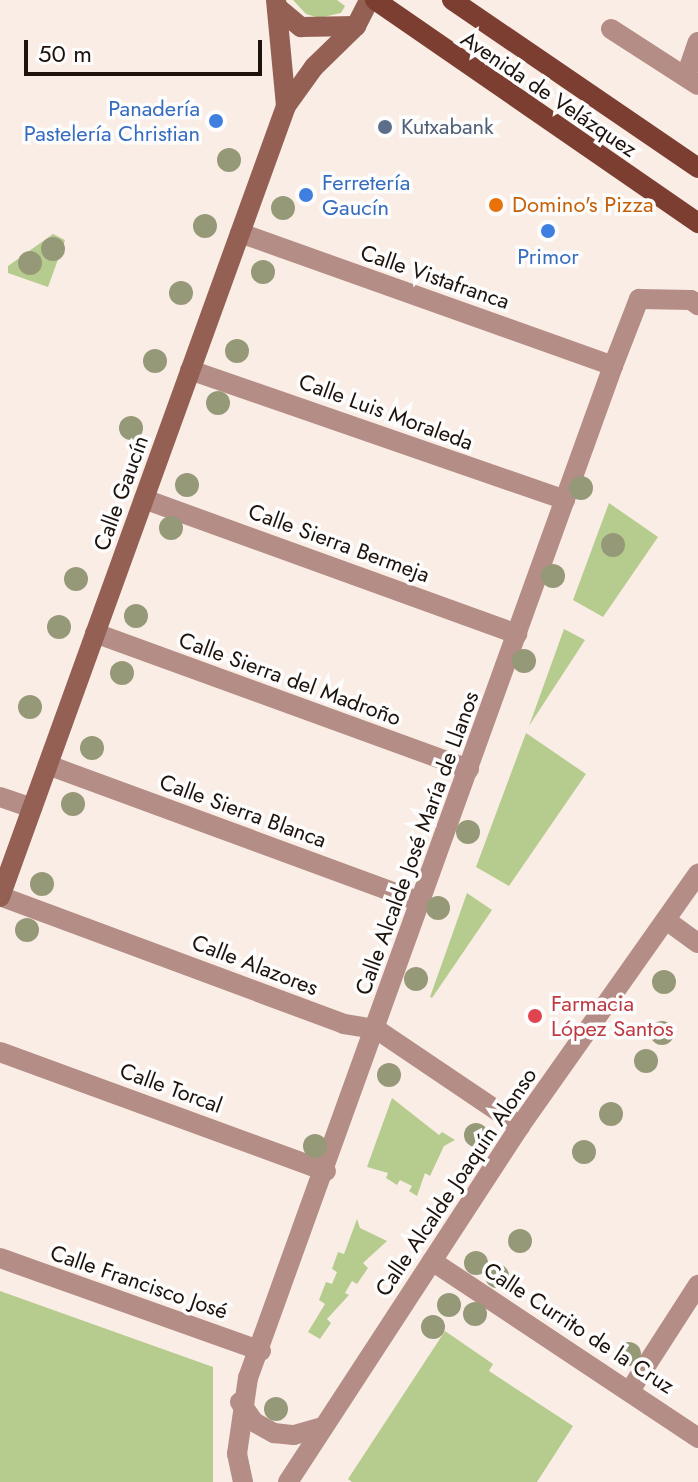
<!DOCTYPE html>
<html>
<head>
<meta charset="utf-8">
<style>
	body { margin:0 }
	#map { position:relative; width:698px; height:1482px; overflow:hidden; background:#faede5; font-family:Jost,sans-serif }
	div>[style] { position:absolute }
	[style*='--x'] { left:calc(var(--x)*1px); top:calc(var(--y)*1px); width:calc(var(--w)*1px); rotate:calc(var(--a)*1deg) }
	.green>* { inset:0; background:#b6cc8f }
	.minor>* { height:20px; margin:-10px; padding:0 10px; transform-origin:10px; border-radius:10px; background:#b48e86 }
	.secondary>* { height:20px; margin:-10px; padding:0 10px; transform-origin:10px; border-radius:10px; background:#946054 }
	.primary>* { height:20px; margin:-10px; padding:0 10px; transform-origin:10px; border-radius:10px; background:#7c3e31 }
	.trees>* { width:24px; height:24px; margin:-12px; border-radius:50%; background:#969978 }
	.dots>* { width:22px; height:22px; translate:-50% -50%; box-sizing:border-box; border:4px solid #fdfdfd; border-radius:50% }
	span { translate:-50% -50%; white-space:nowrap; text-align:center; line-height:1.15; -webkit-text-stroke:7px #fdfdfd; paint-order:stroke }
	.street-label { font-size:22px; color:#1d120c }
	.shop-label { font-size:22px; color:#366cbe }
	.right { translate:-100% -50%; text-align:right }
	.left { translate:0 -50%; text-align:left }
	.service-label { font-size:22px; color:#4e5e75 }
	.food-label { font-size:22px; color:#c56008 }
	.health-label { font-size:22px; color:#be3a42 }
	.scale { position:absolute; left:24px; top:40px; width:238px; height:36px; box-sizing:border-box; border:4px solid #1d120c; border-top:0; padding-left:10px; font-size:24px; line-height:28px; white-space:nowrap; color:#1d120c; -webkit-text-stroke:6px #fdfdfd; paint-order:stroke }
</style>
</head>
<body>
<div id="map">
	<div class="green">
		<div style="clip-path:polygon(293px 0,337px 0,345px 6px,341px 13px,319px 18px,306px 14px)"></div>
		<div style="clip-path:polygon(53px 234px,65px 240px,48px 287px,8px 273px,8px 266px)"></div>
		<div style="clip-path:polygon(609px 503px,658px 537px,603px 617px,573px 600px)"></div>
		<div style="clip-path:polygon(564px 629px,585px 640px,529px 726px)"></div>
		<div style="clip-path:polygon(526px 733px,586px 774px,509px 886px,476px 867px)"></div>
		<div style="clip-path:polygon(467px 893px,492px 910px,432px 998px,430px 997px)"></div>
		<div style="clip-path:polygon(392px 1098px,439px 1135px,442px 1132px,455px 1140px,444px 1146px,430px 1176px,425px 1173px,417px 1196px,409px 1191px,412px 1186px,400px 1180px,397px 1185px,386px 1178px,388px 1173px,367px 1167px)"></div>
		<div style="clip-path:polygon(357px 1219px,360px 1228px,387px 1241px,363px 1263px,368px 1268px,357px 1284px,352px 1281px,345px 1293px,349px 1295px,327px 1319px,331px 1323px,320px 1339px,308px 1332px,325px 1304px,319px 1300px,326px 1282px,332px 1284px,337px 1272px,332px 1269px,338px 1252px,344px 1254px)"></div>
		<div style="clip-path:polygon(0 1291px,213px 1367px,213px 1482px,0 1482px)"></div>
		<div style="clip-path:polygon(445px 1331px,493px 1364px,489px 1371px,573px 1426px,537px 1482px,352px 1482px,348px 1479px)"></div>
	</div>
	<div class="minor">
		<div style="--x:611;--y:29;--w:103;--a:32.8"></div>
		<div style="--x:686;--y:76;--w:36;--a:-71"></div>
		<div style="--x:240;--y:233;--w:396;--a:19.6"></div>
		<div style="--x:190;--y:370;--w:397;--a:19.1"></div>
		<div style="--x:144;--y:499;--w:397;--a:19.9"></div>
		<div style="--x:95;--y:633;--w:398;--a:20"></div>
		<div style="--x:48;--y:765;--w:397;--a:20.2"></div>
		<div style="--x:0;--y:797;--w:34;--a:19"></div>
		<div style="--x:0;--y:896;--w:367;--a:20.4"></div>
		<div style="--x:344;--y:1024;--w:32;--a:9"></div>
		<div style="--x:376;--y:1029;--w:174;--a:34"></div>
		<div style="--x:666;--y:920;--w:39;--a:36"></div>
		<div style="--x:0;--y:1052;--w:347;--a:20.1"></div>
		<div style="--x:0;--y:1258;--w:277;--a:19.6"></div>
		<div style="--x:432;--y:1261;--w:320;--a:33.6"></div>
		<div style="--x:631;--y:1389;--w:124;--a:-57.2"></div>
		<div style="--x:240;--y:1402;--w:24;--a:55"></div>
		<div style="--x:254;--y:1422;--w:23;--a:29"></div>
		<div style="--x:274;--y:1433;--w:20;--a:6"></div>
		<div style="--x:294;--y:1435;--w:29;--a:-16"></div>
		<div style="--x:243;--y:1482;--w:29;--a:-102"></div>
		<div style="--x:237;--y:1454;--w:77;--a:-81.8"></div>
		<div style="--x:248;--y:1378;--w:1076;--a:-70.17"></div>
		<div style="--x:613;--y:366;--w:72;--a:-68.8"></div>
		<div style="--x:639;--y:299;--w:52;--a:1.1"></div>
		<div style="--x:691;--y:300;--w:9;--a:36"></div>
		<div style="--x:288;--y:1482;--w:425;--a:-56.9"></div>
		<div style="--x:520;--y:1126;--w:309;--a:-54.8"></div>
	</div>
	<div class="secondary">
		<div style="--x:276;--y:0;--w:106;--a:84.6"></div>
		<div style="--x:278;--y:8;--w:30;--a:40"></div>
		<div style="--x:301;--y:27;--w:55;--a:-1"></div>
		<div style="--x:0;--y:897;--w:841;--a:-70.12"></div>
		<div style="--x:286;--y:106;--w:48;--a:-54.3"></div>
		<div style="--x:314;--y:67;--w:59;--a:-44.3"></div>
		<div style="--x:356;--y:26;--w:29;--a:-63"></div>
	</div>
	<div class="primary">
		<div style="--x:375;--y:0;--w:393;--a:34.6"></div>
		<div style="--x:452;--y:0;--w:298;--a:34.3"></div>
	</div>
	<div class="trees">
		<div style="left:229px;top:160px"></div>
		<div style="left:283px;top:208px"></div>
		<div style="left:205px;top:226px"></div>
		<div style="left:53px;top:249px"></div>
		<div style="left:30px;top:263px"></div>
		<div style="left:263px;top:272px"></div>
		<div style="left:181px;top:293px"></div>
		<div style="left:237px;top:351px"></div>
		<div style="left:155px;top:361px"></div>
		<div style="left:218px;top:403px"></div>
		<div style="left:131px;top:428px"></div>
		<div style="left:187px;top:485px"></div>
		<div style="left:581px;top:488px"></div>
		<div style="left:171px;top:528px"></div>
		<div style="left:613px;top:545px"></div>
		<div style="left:553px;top:576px"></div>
		<div style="left:76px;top:579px"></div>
		<div style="left:136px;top:616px"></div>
		<div style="left:59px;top:627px"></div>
		<div style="left:524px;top:661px"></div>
		<div style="left:122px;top:673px"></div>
		<div style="left:30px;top:707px"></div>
		<div style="left:92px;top:748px"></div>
		<div style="left:73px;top:804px"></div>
		<div style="left:468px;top:832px"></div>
		<div style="left:42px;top:884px"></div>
		<div style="left:438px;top:908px"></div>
		<div style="left:27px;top:930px"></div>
		<div style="left:416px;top:979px"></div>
		<div style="left:664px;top:982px"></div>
		<div style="left:662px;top:1033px"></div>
		<div style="left:646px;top:1061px"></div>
		<div style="left:389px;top:1075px"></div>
		<div style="left:611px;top:1114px"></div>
		<div style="left:476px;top:1135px"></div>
		<div style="left:315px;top:1146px"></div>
		<div style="left:584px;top:1152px"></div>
		<div style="left:520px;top:1241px"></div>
		<div style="left:476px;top:1263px"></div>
		<div style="left:497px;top:1276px"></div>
		<div style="left:449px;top:1305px"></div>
		<div style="left:475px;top:1314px"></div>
		<div style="left:433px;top:1327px"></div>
		<div style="left:629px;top:1354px"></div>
		<div style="left:276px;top:1409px"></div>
	</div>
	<div class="dots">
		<div style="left:216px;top:121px;background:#3f7fe0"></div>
		<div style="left:385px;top:127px;background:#5c6f8a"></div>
		<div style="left:306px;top:195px;background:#3f7fe0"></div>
		<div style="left:496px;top:205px;background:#e8710a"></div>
		<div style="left:548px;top:231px;background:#3f7fe0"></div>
		<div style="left:535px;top:1016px;background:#e0444e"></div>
	</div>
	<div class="street-label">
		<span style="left:549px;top:94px;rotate:34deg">Avenida de Velázquez</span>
		<span style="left:435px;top:277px;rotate:19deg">Calle Vistafranca</span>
		<span style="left:386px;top:412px;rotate:20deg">Calle Luis Moraleda</span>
		<span style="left:121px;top:493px;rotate:-70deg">Calle Gaucín</span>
		<span style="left:339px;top:543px;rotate:20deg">Calle Sierra Bermeja</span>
		<span style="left:290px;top:679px;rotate:20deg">Calle Sierra del Madroño</span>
		<span style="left:243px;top:811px;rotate:20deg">Calle Sierra Blanca</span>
		<span style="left:417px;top:843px;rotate:-70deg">Calle Alcalde José María de Llanos</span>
		<span style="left:255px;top:965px;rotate:21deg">Calle Alazores</span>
		<span style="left:171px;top:1088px;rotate:20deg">Calle Torcal</span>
		<span style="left:456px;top:1182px;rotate:-56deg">Calle Alcalde Joaquín Alonso</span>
		<span style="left:139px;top:1282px;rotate:19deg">Calle Francisco José</span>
		<span style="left:579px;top:1328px;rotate:33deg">Calle Currito de la Cruz</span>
	</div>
	<div class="shop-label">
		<span class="right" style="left:200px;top:121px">Panadería<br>Pastelería Christian</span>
		<span class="left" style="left:322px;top:195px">Ferretería<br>Gaucín</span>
		<span style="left:548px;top:257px">Primor</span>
	</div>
	<div class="service-label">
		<span class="left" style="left:401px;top:127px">Kutxabank</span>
	</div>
	<div class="food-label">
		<span class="left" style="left:512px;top:205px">Domino's Pizza</span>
	</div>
	<div class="health-label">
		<span class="left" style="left:551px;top:1016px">Farmacia<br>López Santos</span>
	</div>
	<div class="scale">50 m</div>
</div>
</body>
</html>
